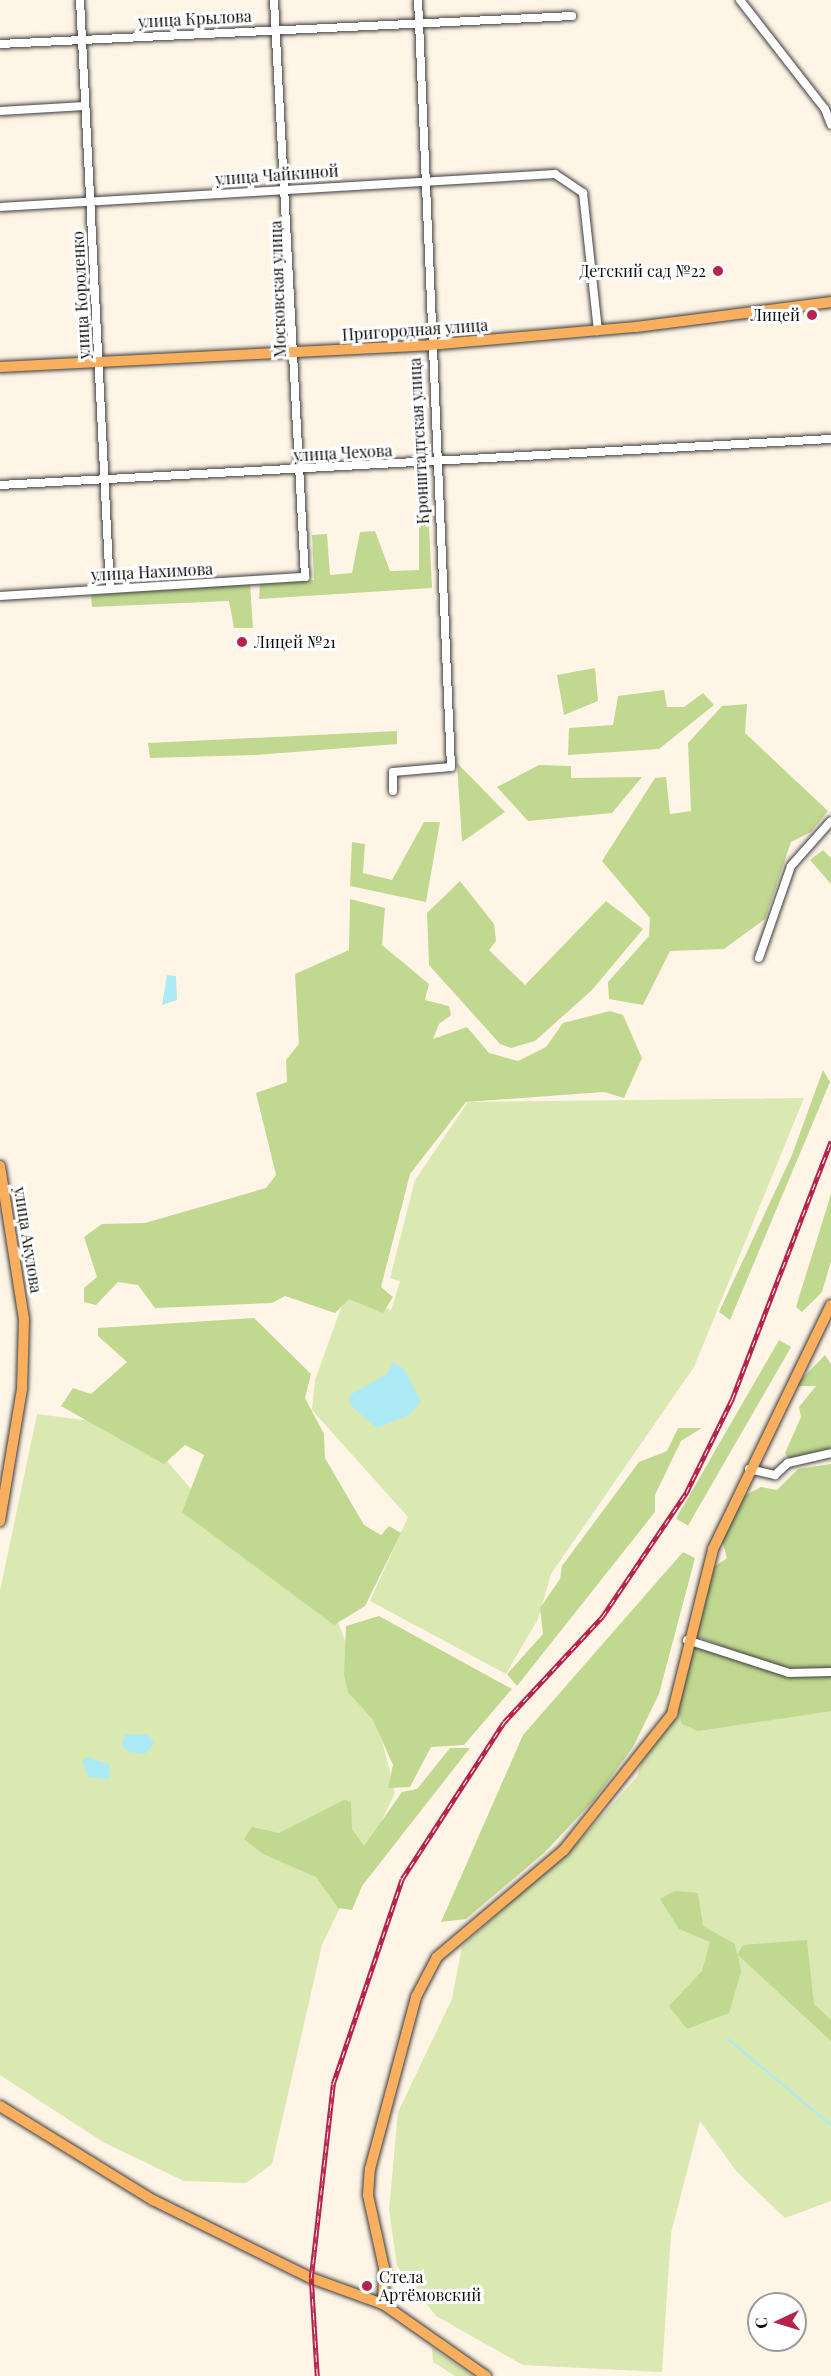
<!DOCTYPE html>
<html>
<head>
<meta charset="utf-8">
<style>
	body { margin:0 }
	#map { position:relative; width:831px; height:2376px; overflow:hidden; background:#fff5e7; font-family:"Playfair Display",serif }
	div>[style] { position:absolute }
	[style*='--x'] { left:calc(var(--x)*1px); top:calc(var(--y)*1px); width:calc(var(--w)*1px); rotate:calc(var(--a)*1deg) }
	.green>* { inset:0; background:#dae8b2 }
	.forest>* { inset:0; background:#c1d891; transform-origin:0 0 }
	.water>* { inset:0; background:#acebf6 }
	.stream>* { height:2px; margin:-1px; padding:0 1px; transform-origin:1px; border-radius:1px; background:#acebf6 }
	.roads { filter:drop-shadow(0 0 2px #3d3d3d) drop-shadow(0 0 2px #3d3d3d) }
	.minor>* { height:8px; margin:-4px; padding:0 4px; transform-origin:4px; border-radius:4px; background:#fff }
	.major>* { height:10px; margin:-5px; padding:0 5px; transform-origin:5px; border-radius:5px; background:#f9af5d }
	.rail>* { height:4.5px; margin-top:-2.25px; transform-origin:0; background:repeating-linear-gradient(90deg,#fff 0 7px,#b8234c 0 14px); box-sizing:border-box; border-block:2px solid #b8234c }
	.dots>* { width:16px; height:16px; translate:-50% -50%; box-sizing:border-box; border:3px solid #fff; border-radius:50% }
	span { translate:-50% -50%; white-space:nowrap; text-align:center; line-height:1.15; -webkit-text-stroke:6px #fff; paint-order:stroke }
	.street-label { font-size:16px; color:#0a0a0a }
	.poi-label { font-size:16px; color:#0a0a0a }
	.right { translate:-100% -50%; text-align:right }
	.left { translate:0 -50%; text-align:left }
	.north { position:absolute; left:747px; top:2292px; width:60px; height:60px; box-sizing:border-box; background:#fff; border:2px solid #9d9d9d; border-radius:50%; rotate:266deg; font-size:16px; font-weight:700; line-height:24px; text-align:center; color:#0a0a0a }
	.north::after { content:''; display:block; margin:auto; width:21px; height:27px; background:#b8234c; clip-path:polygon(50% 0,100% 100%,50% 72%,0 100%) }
</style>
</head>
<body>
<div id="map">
	<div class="green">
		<div style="clip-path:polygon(804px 1098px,694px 1367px,551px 1574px,538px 1619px,506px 1674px,370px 1601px,408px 1517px,312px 1410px,315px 1380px,346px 1294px,391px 1310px,400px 1281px,390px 1278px,415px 1180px,468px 1102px)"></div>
		<div style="clip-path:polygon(37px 1414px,91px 1421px,156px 1448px,231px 1536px,337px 1619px,383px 1744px,395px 1793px,322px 1945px,272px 2164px,246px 2183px,184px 2181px,103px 2142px,0 2075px,0 1591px)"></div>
		<div style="clip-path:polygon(831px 1704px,831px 2201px,785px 2218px,737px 2172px,700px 2121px,671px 2233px,662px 2372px,523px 2365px,436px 2316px,397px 2266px,389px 2210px,398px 2112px,452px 1999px,462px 1946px,582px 1838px,637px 1777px,642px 1759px,684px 1707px)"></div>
		<div style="clip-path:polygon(432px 2348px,473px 2376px,455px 2376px,433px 2362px)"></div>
	</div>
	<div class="forest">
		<div style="clip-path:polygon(428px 506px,432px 588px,259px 599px,260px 584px,314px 580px,312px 535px,327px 534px,330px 575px,352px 573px,360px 532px,375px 531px,390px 571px,419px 570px,419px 508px)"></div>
		<div style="clip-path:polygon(250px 584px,253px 628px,234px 628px,229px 601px,92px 607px,91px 595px)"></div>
		<div style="clip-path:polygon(595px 668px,598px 701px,564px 715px,557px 675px)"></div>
		<div style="clip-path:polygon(664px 690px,667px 707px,684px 707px,703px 693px,714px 705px,659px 749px,568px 755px,569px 728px,613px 725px,618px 696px)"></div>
		<div style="clip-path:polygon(747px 704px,745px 733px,828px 811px,811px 832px,791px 842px,765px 919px,724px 949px,670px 951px,643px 1005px,609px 999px,608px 982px,649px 936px,650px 918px,602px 861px,655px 778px,666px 777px,670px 814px,691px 811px,688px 743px,722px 706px)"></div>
		<div style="clip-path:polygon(397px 731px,397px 744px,256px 755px,150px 758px,148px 743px)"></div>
		<div style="clip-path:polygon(457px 763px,505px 812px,462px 842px)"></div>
		<div style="clip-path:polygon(539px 765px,571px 766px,571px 778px,642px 777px,612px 813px,528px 821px,497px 787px)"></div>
		<div style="clip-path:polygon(424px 822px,440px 822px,426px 902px,350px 886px,352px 842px,365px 844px,363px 873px,392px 880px)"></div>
		<div style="clip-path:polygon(823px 850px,831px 858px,831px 884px,810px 860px)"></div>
		<div style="clip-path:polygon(460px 881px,494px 924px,496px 941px,489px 950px,525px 985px,606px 901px,643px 929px,592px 990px,535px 1041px,511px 1048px,500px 1044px,429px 965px,427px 913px)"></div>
		<div style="clip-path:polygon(350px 899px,385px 908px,382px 945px,429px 984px,425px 1000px,449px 1006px,451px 1015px,439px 1024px,433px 1039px,467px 1027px,489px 1053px,518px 1061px,546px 1047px,563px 1023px,610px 1011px,623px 1015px,642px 1058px,624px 1098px,604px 1092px,466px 1102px,410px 1174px,381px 1287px,393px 1297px,383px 1313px,349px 1299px,335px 1313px,285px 1296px,272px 1303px,155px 1308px,138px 1285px,118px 1282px,96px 1305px,84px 1302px,84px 1288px,97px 1277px,84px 1237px,102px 1224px,145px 1223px,266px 1188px,276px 1175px,256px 1093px,287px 1082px,286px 1060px,299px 1044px,295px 974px,349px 950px)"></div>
		<div style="clip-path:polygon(823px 1070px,830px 1082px,730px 1320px,719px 1312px,792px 1155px)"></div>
		<div style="clip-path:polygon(831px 1194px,831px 1261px,822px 1292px,802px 1312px,796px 1307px)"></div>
		<div style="clip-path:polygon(254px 1318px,311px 1374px,305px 1398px,324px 1434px,325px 1458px,364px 1525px,381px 1535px,389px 1526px,401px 1533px,365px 1606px,334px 1625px,182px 1512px,204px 1455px,185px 1445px,164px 1464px,61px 1406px,73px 1388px,91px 1394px,127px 1362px,98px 1336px,98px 1328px)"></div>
		<div style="left:779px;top:1340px;width:14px;height:206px;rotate:30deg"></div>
		<div style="clip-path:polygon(825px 1355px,831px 1364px,831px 1449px,791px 1463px,785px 1453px,801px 1417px,799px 1407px,816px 1386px,795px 1386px)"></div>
		<div style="clip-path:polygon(678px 1428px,702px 1428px,681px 1441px,655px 1495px,655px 1512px,517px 1686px,507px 1674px,543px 1634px,540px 1608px,560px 1579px,562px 1566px,639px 1462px,667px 1451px)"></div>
		<div style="clip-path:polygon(831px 1464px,831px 1671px,784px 1670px,693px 1635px,711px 1569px,727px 1558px,721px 1536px,744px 1496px,761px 1487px,777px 1490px,798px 1469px)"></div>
		<div style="clip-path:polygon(683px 1552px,695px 1558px,659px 1694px,633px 1747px,594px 1800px,545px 1852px,466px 1919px,441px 1922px,523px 1735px)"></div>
		<div style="clip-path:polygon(379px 1616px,512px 1689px,464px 1745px,431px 1747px,410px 1787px,388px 1788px,393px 1765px,373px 1720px,348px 1692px,344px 1675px,346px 1626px)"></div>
		<div style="clip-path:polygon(689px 1643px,757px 1667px,799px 1676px,831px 1675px,831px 1711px,698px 1731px,682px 1724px,674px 1693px)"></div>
		<div style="clip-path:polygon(450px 1748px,470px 1748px,362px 1886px,352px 1910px,338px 1908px,316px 1877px,263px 1854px,244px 1839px,252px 1827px,279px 1833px,344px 1800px,351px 1802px,352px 1829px,364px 1846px,402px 1792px,417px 1789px)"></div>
		<div style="clip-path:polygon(675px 1891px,698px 1893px,703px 1926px,735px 1944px,737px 1955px,743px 1945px,807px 1940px,814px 2004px,831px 2020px,831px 2041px,738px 1955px,741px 1972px,729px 2013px,687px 2029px,669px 2006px,702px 1971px,710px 1942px,679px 1929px,660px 1899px)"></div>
	</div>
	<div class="water">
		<div style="clip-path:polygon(167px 975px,176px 976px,177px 1000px,162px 1005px)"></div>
		<div style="clip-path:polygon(393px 1362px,404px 1369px,421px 1402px,409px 1415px,377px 1428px,350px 1405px,350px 1395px,387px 1374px)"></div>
		<div style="clip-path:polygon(125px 1734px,148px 1735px,154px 1743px,145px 1754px,128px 1752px,122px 1745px)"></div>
		<div style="clip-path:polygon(88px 1757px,110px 1765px,109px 1779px,88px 1777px,82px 1761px)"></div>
	</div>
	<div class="stream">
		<div style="--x:728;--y:2039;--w:134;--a:39.9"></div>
	</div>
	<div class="roads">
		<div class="minor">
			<div style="--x:80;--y:0;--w:590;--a:87.08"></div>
			<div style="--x:740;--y:0;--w:138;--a:52.1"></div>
			<div style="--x:825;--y:109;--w:17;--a:69"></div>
			<div style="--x:0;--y:44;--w:573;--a:-2.8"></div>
			<div style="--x:0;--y:111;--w:85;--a:-3.4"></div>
			<div style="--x:0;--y:207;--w:556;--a:-3.4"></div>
			<div style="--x:555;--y:174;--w:34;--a:34"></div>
			<div style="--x:583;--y:193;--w:139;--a:83.8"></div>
			<div style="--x:0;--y:485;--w:832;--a:-3.17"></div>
			<div style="--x:0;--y:596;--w:306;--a:-3.6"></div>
			<div style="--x:305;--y:577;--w:578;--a:-93.08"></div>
			<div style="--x:393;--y:791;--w:19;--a:-90"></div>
			<div style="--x:393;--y:772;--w:58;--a:-4.9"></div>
			<div style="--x:451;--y:767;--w:768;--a:-92.46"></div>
			<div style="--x:759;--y:958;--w:97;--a:-70.8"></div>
			<div style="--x:791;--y:866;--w:60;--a:-48.4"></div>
			<div style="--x:749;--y:1469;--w:27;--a:13"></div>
			<div style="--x:775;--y:1475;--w:18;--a:-43"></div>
			<div style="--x:788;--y:1463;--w:44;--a:-13.1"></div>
			<div style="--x:687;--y:1640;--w:107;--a:17.9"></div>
			<div style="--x:789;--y:1673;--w:42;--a:-1.4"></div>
		</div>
		<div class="major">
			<div style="--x:0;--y:367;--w:430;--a:-2.9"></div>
			<div style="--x:429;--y:345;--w:208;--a:-5"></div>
			<div style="--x:636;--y:327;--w:197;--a:-7.3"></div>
			<div style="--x:0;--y:1166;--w:155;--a:81.1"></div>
			<div style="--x:24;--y:1319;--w:70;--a:91.6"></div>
			<div style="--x:22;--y:1389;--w:134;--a:99.5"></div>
			<div style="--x:0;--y:2106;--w:180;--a:31.6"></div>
			<div style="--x:153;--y:2200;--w:176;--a:26.3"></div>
			<div style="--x:311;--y:2278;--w:77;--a:19.9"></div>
			<div style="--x:383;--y:2304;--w:126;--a:35"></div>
			<div style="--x:383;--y:2304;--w:36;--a:-88"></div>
			<div style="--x:384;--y:2268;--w:75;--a:-102.4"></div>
			<div style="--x:368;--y:2195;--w:26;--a:-86"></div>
			<div style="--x:370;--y:2169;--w:178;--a:-75"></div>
			<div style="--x:416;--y:1997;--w:45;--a:-62.3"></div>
			<div style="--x:437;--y:1957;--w:166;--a:-40.1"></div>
			<div style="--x:564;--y:1850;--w:174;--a:-51.5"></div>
			<div style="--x:672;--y:1714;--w:170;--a:-76"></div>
			<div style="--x:713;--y:1549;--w:271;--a:-64.2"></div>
		</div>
	</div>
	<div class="rail">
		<div style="--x:317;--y:2376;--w:98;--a:-93.5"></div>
		<div style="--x:311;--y:2278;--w:195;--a:-83.5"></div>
		<div style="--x:333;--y:2084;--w:216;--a:-71.4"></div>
		<div style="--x:402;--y:1879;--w:187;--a:-57"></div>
		<div style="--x:504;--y:1722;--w:144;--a:-47"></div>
		<div style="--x:602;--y:1617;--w:150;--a:-55.9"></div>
		<div style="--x:686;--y:1493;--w:105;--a:-63.9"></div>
		<div style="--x:732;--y:1399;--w:276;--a:-69"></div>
	</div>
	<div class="dots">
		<div style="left:718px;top:271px;background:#b8234c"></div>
		<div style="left:812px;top:315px;background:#b8234c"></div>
		<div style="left:242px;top:642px;background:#b8234c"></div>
		<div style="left:367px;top:2286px;background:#b8234c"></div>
	</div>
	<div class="street-label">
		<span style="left:195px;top:19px;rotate:-3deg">улица Крылова</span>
		<span style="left:277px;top:175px;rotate:-4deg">улица Чайкиной</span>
		<span style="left:278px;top:289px;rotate:-92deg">Московская улица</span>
		<span style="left:81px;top:295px;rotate:-93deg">улица Короленко</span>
		<span style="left:415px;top:330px;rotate:-4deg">Пригородная улица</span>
		<span style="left:419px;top:441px;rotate:-93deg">Кронштадтская улица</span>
		<span style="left:343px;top:453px;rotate:-3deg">улица Чехова</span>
		<span style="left:152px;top:572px;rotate:-3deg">улица Нахимова</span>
		<span style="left:28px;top:1240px;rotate:81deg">улица Акулова</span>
	</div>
	<div class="poi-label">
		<span class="right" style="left:706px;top:271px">Детский сад №22</span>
		<span class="right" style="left:800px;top:315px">Лицей</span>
		<span class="left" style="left:254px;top:642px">Лицей №21</span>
		<span class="left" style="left:379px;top:2286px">Стела<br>Артёмовский</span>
	</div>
	<div class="north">С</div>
</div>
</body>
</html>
